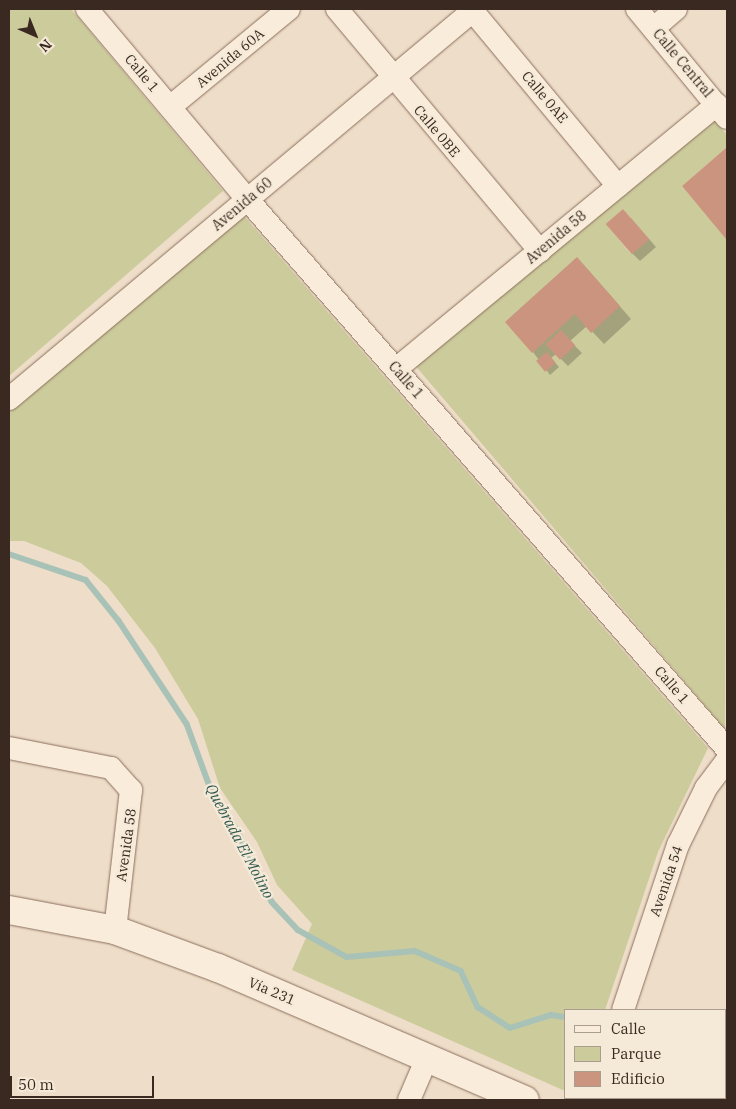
<!DOCTYPE html>
<html>
<head>
<meta charset="utf-8">
<style>
	body { margin:0 }
	#map { position:relative; width:736px; height:1109px; overflow:hidden; background:#eeddc8; font-family:"IBM Plex Serif",serif }
	div>[style] { position:absolute }
	[style*='--x'] { left:calc(var(--x)*1px); top:calc(var(--y)*1px); width:calc(var(--w)*1px); rotate:calc(var(--a)*1deg) }
	.green>* { inset:0; background:#cccb9b }
	.shadow>* { inset:0; background:#0003 }
	.stream>* { height:5.5px; margin:-2.75px; padding:0 2.75px; transform-origin:2.75px; border-radius:2.75px; background:#a9c2b7 }
	.building>* { inset:0; background:#cb947e; transform-origin:0 0 }
	.roads { filter:drop-shadow(0 0 1px #8a6f5d) drop-shadow(0 0 1px #8a6f5d) }
	.minor>* { height:22px; margin:-11px; padding:0 11px; transform-origin:11px; border-radius:11px; background:#f9ecdb }
	.secondary>* { height:28px; margin:-14px; padding:0 14px; transform-origin:14px; border-radius:14px; background:#f9ecdb }
	span { translate:-50% -50%; white-space:nowrap; text-align:center; line-height:1.15; -webkit-text-stroke:4.5px #f5e9d7; paint-order:stroke }
	.street-label { font-size:14px; color:#3a2920 }
	.water-label { font-size:15px; color:#305a51; font-style:italic }
	.frame { position:absolute; inset:0; border:10px solid #3a2920; pointer-events:none }
	.legend { position:absolute; left:564px; top:1009px; width:162px; height:90px; box-sizing:border-box; background:#f5e9d7; border:1px solid #aa9c8e; margin:0; padding:6px 9px; list-style:none; font-size:15px; color:#3a2920 }
	.legend li { display:flex; align-items:center; gap:10px; height:25px }
	.legend b { width:25px; border:1px solid #aa9c8e }
	.north { position:absolute; left:10px; top:10px; width:50px; height:50px; -webkit-text-stroke:4px #f5e9d7; paint-order:stroke; rotate:136deg; font-size:14px; font-weight:700; line-height:20px; text-align:center; color:#3a2920 }
	.north::after { content:''; display:block; margin:auto; width:18px; height:22px; background:#3a2920; clip-path:polygon(50% 0,100% 100%,50% 72%,0 100%) }
	.scale { position:absolute; left:10px; top:1076px; width:144px; height:22px; box-sizing:border-box; border:2px solid #3a2920; border-top:0; padding-left:6px; font-size:15px; line-height:18px; white-space:nowrap; color:#3a2920; -webkit-text-stroke:4px #f5e9d7; paint-order:stroke }
</style>
</head>
<body>
<div id="map">
	<div class="green">
		<div style="clip-path:polygon(9px 9px,71px 9px,223px 191px,9px 376px)"></div>
		<div style="clip-path:polygon(evenodd,711px 116px,727px 135px,727px 147px,682px 186px,727px 238px,725px 729px,413px 363px,711px 116px,623px 209px,649px 239px,631px 254px,606px 224px,623px 209px)"></div>
		<div style="clip-path:polygon(243px 215px,708px 748px,658px 852px,605px 1010px,565px 1010px,565px 1091px,292px 970px,312px 924px,277px 885px,257px 842px,220px 788px,198px 719px,155px 648px,107px 586px,81px 563px,24px 541px,9px 541px,9px 412px)"></div>
	</div>
	<div class="shadow">
		<div style="clip-path:polygon(727px 149px,727px 239px,684px 187px)"></div>
		<div style="clip-path:polygon(631px 218px,656px 247px,640px 261px,632px 253px)"></div>
		<div style="clip-path:polygon(589px 271px,631px 319px,604px 344px,587px 326px,570px 341px,582px 353px,568px 366px,556px 354px,551px 358px,559px 367px,550px 375px,533px 352px)"></div>
	</div>
	<div class="stream">
		<div style="--x:9;--y:554;--w:81;--a:18.7"></div>
		<div style="--x:86;--y:580;--w:53;--a:51.2"></div>
		<div style="--x:119;--y:621;--w:123;--a:56.6"></div>
		<div style="--x:187;--y:724;--w:72;--a:69.8"></div>
		<div style="--x:212;--y:792;--w:49;--a:56.6"></div>
		<div style="--x:239;--y:833;--w:40;--a:69.8"></div>
		<div style="--x:253;--y:871;--w:36;--a:58"></div>
		<div style="--x:272;--y:902;--w:38;--a:47"></div>
		<div style="--x:298;--y:930;--w:56;--a:28.9"></div>
		<div style="--x:347;--y:957;--w:68;--a:-5"></div>
		<div style="--x:415;--y:951;--w:50;--a:23.5"></div>
		<div style="--x:461;--y:971;--w:40;--a:65"></div>
		<div style="--x:478;--y:1007;--w:38;--a:33"></div>
		<div style="--x:510;--y:1028;--w:43;--a:-17.6"></div>
		<div style="--x:551;--y:1015;--w:14;--a:8"></div>
		<div style="--x:725;--y:1043;--w:2;--a:0"></div>
	</div>
	<div class="building">
		<div style="clip-path:polygon(727px 147px,727px 238px,726px 239px,682px 186px)"></div>
		<div style="left:623px;top:209px;width:40px;height:23px;rotate:49deg"></div>
		<div style="clip-path:polygon(577px 257px,620px 306px,591px 333px,575px 314px,532px 353px,505px 322px)"></div>
		<div style="left:561px;top:330px;width:21px;height:21px;rotate:47deg"></div>
		<div style="left:547px;top:352px;width:14px;height:14px;rotate:51deg"></div>
	</div>
	<div class="roads">
		<div class="minor">
			<div style="--x:87;--y:9;--w:248;--a:49.9"></div>
			<div style="--x:247;--y:199;--w:730;--a:48.89"></div>
			<div style="--x:337;--y:9;--w:316;--a:50"></div>
			<div style="--x:471;--y:9;--w:230;--a:50.3"></div>
			<div style="--x:637;--y:9;--w:141;--a:50.5"></div>
			<div style="--x:654;--y:28;--w:29;--a:-41"></div>
			<div style="--x:170;--y:107;--w:154;--a:-39.5"></div>
			<div style="--x:396;--y:369;--w:416;--a:-39.5"></div>
			<div style="--x:9;--y:399;--w:608;--a:-39.93"></div>
			<div style="--x:9;--y:748;--w:104;--a:11.1"></div>
			<div style="--x:111;--y:768;--w:30;--a:48"></div>
			<div style="--x:131;--y:790;--w:141;--a:96.5"></div>
			<div style="--x:623;--y:1010;--w:174;--a:-71.6"></div>
			<div style="--x:678;--y:845;--w:64;--a:-63.8"></div>
			<div style="--x:706;--y:788;--w:35;--a:-53"></div>
			<div style="--x:409;--y:1100;--w:46;--a:-66.8"></div>
			<div style="--x:590;--y:1100;--w:2;--a:-63"></div>
		</div>
		<div class="secondary">
			<div style="--x:9;--y:910;--w:108;--a:10.7"></div>
			<div style="--x:115;--y:930;--w:110;--a:20.3"></div>
			<div style="--x:218;--y:968;--w:334;--a:23.3"></div>
		</div>
	</div>
	<div class="street-label">
		<span style="left:230px;top:58px;rotate:-40deg">Avenida 60A</span>
		<span style="left:683px;top:63px;rotate:50deg">Calle Central</span>
		<span style="left:142px;top:73px;rotate:50deg">Calle 1</span>
		<span style="left:545px;top:97px;rotate:50deg">Calle 0AE</span>
		<span style="left:437px;top:131px;rotate:50deg">Calle 0BE</span>
		<span style="left:242px;top:204px;rotate:-40deg">Avenida 60</span>
		<span style="left:556px;top:237px;rotate:-40deg">Avenida 58</span>
		<span style="left:406px;top:380px;rotate:49deg">Calle 1</span>
		<span style="left:672px;top:685px;rotate:49deg">Calle 1</span>
		<span style="left:126px;top:845px;rotate:-82deg">Avenida 58</span>
		<span style="left:666px;top:881px;rotate:-71deg">Avenida 54</span>
		<span style="left:272px;top:991px;rotate:23deg">Vía 231</span>
	</div>
	<div class="water-label">
		<span style="left:240px;top:841px;rotate:62deg">Quebrada El Molino</span>
	</div>
	<div class="frame"></div>
	<ul class="legend">
	<li><b style="height:6px;background:#f9ecdb"></b>Calle</li>
	<li><b style="height:14px;background:#cccb9b"></b>Parque</li>
	<li><b style="height:14px;background:#cb947e"></b>Edificio</li>
	</ul>
	<div class="north">N</div>
	<div class="scale">50 m</div>
</div>
</body>
</html>
